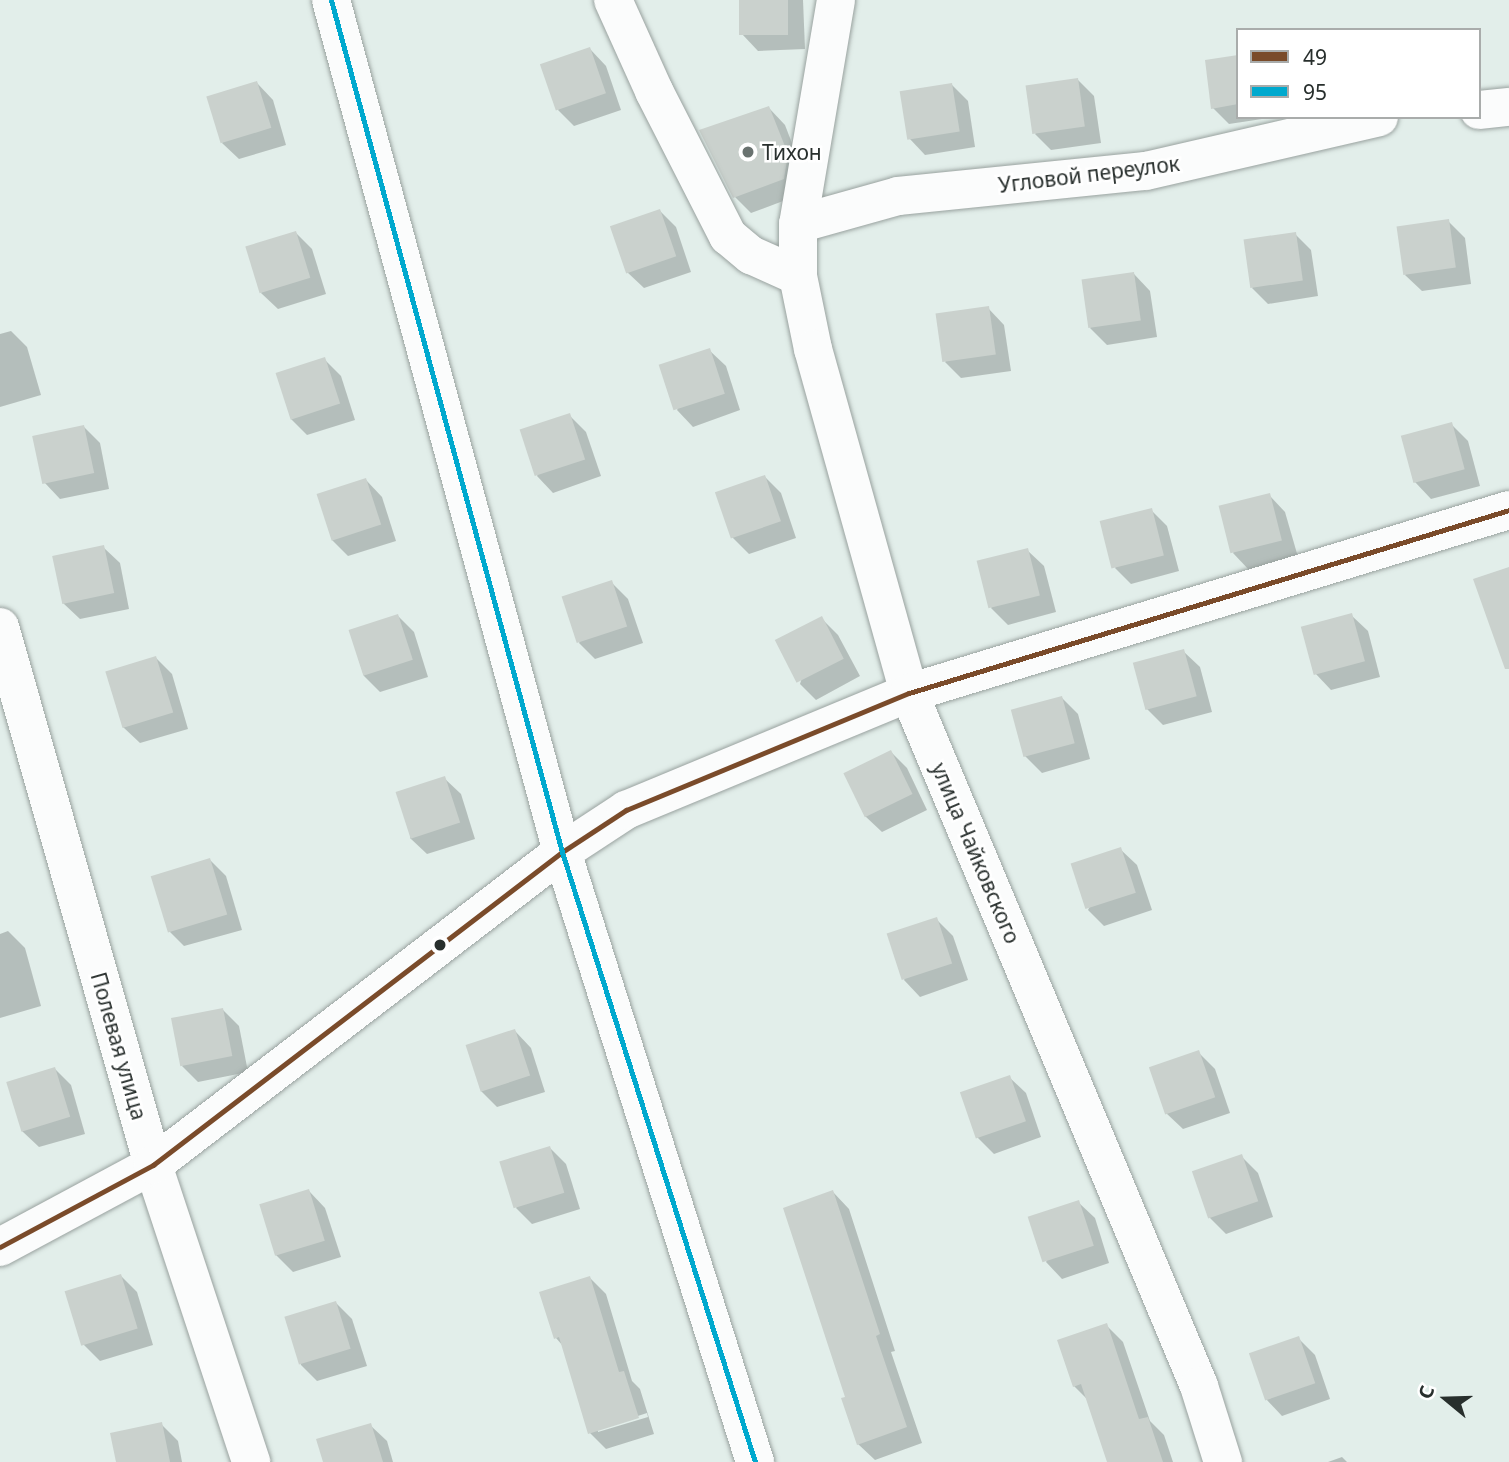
<!DOCTYPE html>
<html>
<head>
<meta charset="utf-8">
<style>
	body { margin:0 }
	#map { position:relative; width:1509px; height:1462px; overflow:hidden; background:#e2eeea; font-family:"Noto Sans",sans-serif }
	div>[style] { position:absolute }
	[style*='--x'] { left:calc(var(--x)*1px); top:calc(var(--y)*1px); width:calc(var(--w)*1px); rotate:calc(var(--a)*1deg) }
	.shadow>* { inset:0; background:#0003 }
	.building>* { inset:0; background:#cad1cd; transform-origin:0 0 }
	.roads { filter:drop-shadow(0 0 2px #99a29f) drop-shadow(0 0 2px #99a29f) }
	.minor>* { height:38px; margin:-19px; padding:0 19px; transform-origin:19px; border-radius:19px; background:#fbfcfc }
	.bus-1>* { height:5px; margin:-2.5px; padding:0 2.5px; transform-origin:2.5px; border-radius:2.5px; background:#7a4b2a }
	.bus-2>* { height:5px; margin:-2.5px; padding:0 2.5px; transform-origin:2.5px; border-radius:2.5px; background:#00a9ce }
	.dots>* { width:19px; height:19px; translate:-50% -50%; box-sizing:border-box; border:4px solid #fff; border-radius:50% }
	span { translate:-50% -50%; white-space:nowrap; text-align:center; line-height:1.15; -webkit-text-stroke:5px #fff; paint-order:stroke }
	.poi-label { font-size:21px; color:#282f2d }
	.left { translate:0 -50%; text-align:left }
	.street-label { font-size:21px; color:#282f2d }
	.legend { position:absolute; left:1236px; top:28px; width:245px; height:91px; box-sizing:border-box; background:#fff; border:2px solid #a9acab; margin:0; padding:9px 12px; list-style:none; font-size:21px; color:#282f2d }
	.legend li { display:flex; align-items:center; gap:14px; height:35px }
	.legend b { width:35px; border:2px solid #a9acab }
	.north { position:absolute; left:1411px; top:1364px; width:70px; height:70px; -webkit-text-stroke:5px #fff; paint-order:stroke; rotate:289deg; font-size:19px; font-weight:700; line-height:28px; text-align:center; color:#282f2d }
	.north::after { content:''; display:block; margin:auto; width:24px; height:32px; background:#282f2d; clip-path:polygon(50% 0,100% 100%,50% 72%,0 100%) }
</style>
</head>
<body>
<div id="map">
	<div class="shadow">
		<div style="clip-path:polygon(740px 0,803px 0,805px 49px,758px 51px,742px 34px)"></div>
		<div style="clip-path:polygon(590px 49px,606px 66px,621px 110px,574px 126px,558px 110px)"></div>
		<div style="clip-path:polygon(1238px 57px,1238px 117px,1275px 117px,1229px 124px,1213px 108px)"></div>
		<div style="clip-path:polygon(1078px 80px,1094px 96px,1101px 143px,1051px 150px,1035px 134px)"></div>
		<div style="clip-path:polygon(257px 83px,273px 100px,286px 145px,239px 159px,222px 143px)"></div>
		<div style="clip-path:polygon(952px 85px,968px 101px,975px 147px,925px 155px,909px 138px)"></div>
		<div style="clip-path:polygon(769px 108px,785px 125px,803px 172px,799px 195px,751px 213px,735px 197px)"></div>
		<div style="clip-path:polygon(660px 211px,676px 227px,691px 272px,644px 288px,627px 272px)"></div>
		<div style="clip-path:polygon(1448px 221px,1465px 238px,1471px 284px,1422px 291px,1405px 275px)"></div>
		<div style="clip-path:polygon(296px 233px,312px 249px,326px 294px,278px 309px,261px 293px)"></div>
		<div style="clip-path:polygon(1295px 234px,1311px 250px,1318px 296px,1268px 304px,1252px 288px)"></div>
		<div style="clip-path:polygon(1134px 274px,1150px 291px,1157px 337px,1107px 345px,1090px 328px)"></div>
		<div style="clip-path:polygon(988px 308px,1004px 325px,1011px 371px,961px 378px,945px 362px)"></div>
		<div style="clip-path:polygon(11px 331px,27px 347px,41px 395px,0 407px,0 334px)"></div>
		<div style="clip-path:polygon(709px 350px,726px 366px,740px 410px,693px 427px,677px 410px)"></div>
		<div style="clip-path:polygon(324px 359px,341px 376px,355px 420px,307px 435px,291px 419px)"></div>
		<div style="clip-path:polygon(569px 415px,586px 432px,601px 476px,553px 493px,537px 476px)"></div>
		<div style="clip-path:polygon(1451px 424px,1468px 441px,1480px 486px,1431px 499px,1415px 482px)"></div>
		<div style="clip-path:polygon(84px 427px,100px 443px,109px 489px,60px 499px,44px 482px)"></div>
		<div style="clip-path:polygon(765px 477px,781px 493px,796px 538px,749px 554px,732px 537px)"></div>
		<div style="clip-path:polygon(366px 480px,382px 497px,396px 541px,348px 556px,332px 540px)"></div>
		<div style="clip-path:polygon(1269px 495px,1285px 512px,1298px 557px,1249px 570px,1233px 553px)"></div>
		<div style="clip-path:polygon(1151px 510px,1167px 526px,1179px 571px,1131px 584px,1115px 568px)"></div>
		<div style="clip-path:polygon(103px 547px,120px 563px,129px 609px,80px 619px,63px 603px)"></div>
		<div style="clip-path:polygon(1027px 550px,1044px 566px,1056px 612px,1008px 625px,991px 608px)"></div>
		<div style="clip-path:polygon(611px 582px,628px 599px,643px 643px,595px 659px,579px 643px)"></div>
		<div style="clip-path:polygon(1351px 615px,1368px 631px,1380px 677px,1331px 690px,1315px 673px)"></div>
		<div style="clip-path:polygon(398px 616px,414px 632px,428px 677px,380px 692px,364px 676px,350px 631px)"></div>
		<div style="clip-path:polygon(821px 618px,838px 635px,860px 676px,816px 700px,800px 684px)"></div>
		<div style="clip-path:polygon(1183px 651px,1200px 667px,1212px 712px,1163px 725px,1147px 709px)"></div>
		<div style="clip-path:polygon(156px 658px,172px 674px,188px 729px,140px 743px,123px 727px)"></div>
		<div style="clip-path:polygon(1062px 698px,1078px 714px,1090px 759px,1042px 773px,1025px 756px)"></div>
		<div style="clip-path:polygon(891px 752px,907px 768px,927px 810px,882px 832px,865px 816px)"></div>
		<div style="clip-path:polygon(444px 778px,461px 794px,475px 839px,427px 854px,410px 838px)"></div>
		<div style="clip-path:polygon(1120px 849px,1137px 865px,1152px 910px,1104px 926px,1088px 910px)"></div>
		<div style="clip-path:polygon(210px 860px,226px 876px,242px 930px,184px 946px,168px 930px)"></div>
		<div style="clip-path:polygon(936px 919px,953px 936px,968px 980px,920px 997px,904px 980px)"></div>
		<div style="clip-path:polygon(8px 931px,25px 948px,41px 1006px,0 1018px,0 934px)"></div>
		<div style="clip-path:polygon(223px 1010px,239px 1026px,248px 1072px,198px 1082px,182px 1066px)"></div>
		<div style="clip-path:polygon(515px 1031px,531px 1048px,545px 1092px,497px 1107px,481px 1091px)"></div>
		<div style="clip-path:polygon(1198px 1052px,1215px 1069px,1230px 1113px,1183px 1129px,1166px 1113px)"></div>
		<div style="clip-path:polygon(55px 1069px,71px 1085px,85px 1134px,39px 1147px,22px 1131px)"></div>
		<div style="clip-path:polygon(1009px 1077px,1026px 1093px,1041px 1137px,994px 1154px,977px 1137px)"></div>
		<div style="clip-path:polygon(550px 1148px,566px 1164px,580px 1209px,532px 1224px,516px 1208px)"></div>
		<div style="clip-path:polygon(1241px 1156px,1258px 1173px,1273px 1217px,1226px 1234px,1209px 1217px)"></div>
		<div style="clip-path:polygon(309px 1191px,325px 1208px,341px 1257px,293px 1272px,276px 1255px)"></div>
		<div style="clip-path:polygon(833px 1192px,849px 1209px,895px 1351px,891px 1352px,922px 1443px,875px 1460px,858px 1444px,847px 1398px)"></div>
		<div style="clip-path:polygon(1078px 1202px,1095px 1218px,1109px 1263px,1062px 1279px,1046px 1262px)"></div>
		<div style="clip-path:polygon(121px 1276px,137px 1292px,153px 1345px,100px 1361px,83px 1344px)"></div>
		<div style="clip-path:polygon(evenodd,590px 1278px,606px 1294px,632px 1381px,640px 1389px,654px 1434px,606px 1449px,590px 1433px,563px 1346px,556px 1338px,590px 1278px,647px 1413px,648px 1417px,598px 1432px,598px 1429px,647px 1413px)"></div>
		<div style="clip-path:polygon(336px 1303px,352px 1319px,367px 1366px,317px 1381px,301px 1365px,287px 1318px)"></div>
		<div style="clip-path:polygon(1106px 1325px,1123px 1342px,1150px 1421px,1164px 1435px,1173px 1462px,1109px 1462px,1089px 1401px,1074px 1386px)"></div>
		<div style="clip-path:polygon(1298px 1338px,1315px 1355px,1330px 1399px,1282px 1416px,1266px 1399px)"></div>
		<div style="clip-path:polygon(161px 1424px,178px 1441px,182px 1462px,117px 1462px)"></div>
		<div style="clip-path:polygon(370px 1425px,387px 1441px,393px 1462px,325px 1462px)"></div>
		<div style="clip-path:polygon(1342px 1457px,1347px 1462px,1328px 1462px)"></div>
	</div>
	<div class="building">
		<div style="left:739px;top:0;width:49px;height:35px"></div>
		<div style="left:590px;top:47px;width:49px;height:53px;rotate:71deg"></div>
		<div style="clip-path:polygon(1238px 55px,1238px 104px,1211px 109px,1205px 60px)"></div>
		<div style="left:1078px;top:78px;width:49px;height:53px;rotate:82deg"></div>
		<div style="left:257px;top:81px;width:49px;height:53px;rotate:73deg"></div>
		<div style="left:952px;top:83px;width:49px;height:53px;rotate:81deg"></div>
		<div style="clip-path:polygon(769px 106px,788px 154px,784px 179px,733px 198px,699px 130px)"></div>
		<div style="left:660px;top:209px;width:50px;height:53px;rotate:71deg"></div>
		<div style="left:1449px;top:219px;width:49px;height:53px;rotate:82deg"></div>
		<div style="left:296px;top:231px;width:49px;height:53px;rotate:73deg"></div>
		<div style="left:1296px;top:232px;width:49px;height:53px;rotate:82deg"></div>
		<div style="left:1134px;top:272px;width:49px;height:53px;rotate:82deg"></div>
		<div style="left:989px;top:306px;width:49px;height:54px;rotate:82deg"></div>
		<div style="left:710px;top:348px;width:48px;height:54px;rotate:72deg"></div>
		<div style="left:325px;top:357px;width:49px;height:52px;rotate:72deg"></div>
		<div style="left:570px;top:413px;width:49px;height:53px;rotate:72deg"></div>
		<div style="left:1452px;top:422px;width:49px;height:53px;rotate:75deg"></div>
		<div style="left:84px;top:425px;width:49px;height:53px;rotate:78deg"></div>
		<div style="left:765px;top:475px;width:49px;height:53px;rotate:71deg"></div>
		<div style="left:366px;top:478px;width:49px;height:52px;rotate:72deg"></div>
		<div style="left:1270px;top:493px;width:49px;height:53px;rotate:76deg"></div>
		<div style="left:1152px;top:508px;width:49px;height:54px;rotate:76deg"></div>
		<div style="left:104px;top:545px;width:49px;height:53px;rotate:78deg"></div>
		<div style="left:1028px;top:548px;width:49px;height:53px;rotate:76deg"></div>
		<div style="clip-path:polygon(1509px 567px,1509px 669px,1505px 669px,1473px 579px)"></div>
		<div style="left:612px;top:580px;width:49px;height:53px;rotate:72deg"></div>
		<div style="left:1352px;top:613px;width:50px;height:53px;rotate:75deg"></div>
		<div style="left:398px;top:614px;width:48px;height:52px;rotate:72deg"></div>
		<div style="left:822px;top:616px;width:48px;height:53px;rotate:63deg"></div>
		<div style="left:1184px;top:649px;width:49px;height:53px;rotate:75deg"></div>
		<div style="left:156px;top:656px;width:59px;height:53px;rotate:73deg"></div>
		<div style="left:1062px;top:696px;width:49px;height:53px;rotate:75deg"></div>
		<div style="left:891px;top:750px;width:49px;height:53px;rotate:64deg"></div>
		<div style="left:445px;top:776px;width:49px;height:52px;rotate:72deg"></div>
		<div style="left:1121px;top:847px;width:48px;height:53px;rotate:72deg"></div>
		<div style="left:210px;top:858px;width:59px;height:62px;rotate:73deg"></div>
		<div style="left:937px;top:917px;width:49px;height:53px;rotate:72deg"></div>
		<div style="left:223px;top:1008px;width:49px;height:53px;rotate:79deg"></div>
		<div style="left:515px;top:1029px;width:49px;height:52px;rotate:72deg"></div>
		<div style="left:1199px;top:1050px;width:50px;height:53px;rotate:71deg"></div>
		<div style="left:55px;top:1067px;width:52px;height:51px;rotate:73deg"></div>
		<div style="left:1010px;top:1075px;width:49px;height:53px;rotate:71deg"></div>
		<div style="left:550px;top:1146px;width:49px;height:53px;rotate:73deg"></div>
		<div style="left:1242px;top:1154px;width:50px;height:53px;rotate:71deg"></div>
		<div style="left:309px;top:1189px;width:54px;height:52px;rotate:73deg"></div>
		<div style="clip-path:polygon(833px 1190px,880px 1334px,876px 1336px,907px 1427px,857px 1445px,841px 1398px,845px 1397px,783px 1208px)"></div>
		<div style="left:1079px;top:1200px;width:48px;height:54px;rotate:72deg"></div>
		<div style="left:121px;top:1274px;width:57px;height:59px;rotate:73deg"></div>
		<div style="clip-path:polygon(590px 1276px,619px 1372px,624px 1371px,639px 1418px,588px 1434px,559px 1337px,554px 1339px,539px 1292px)"></div>
		<div style="left:336px;top:1301px;width:50px;height:54px;rotate:73deg"></div>
		<div style="clip-path:polygon(1107px 1323px,1139px 1419px,1148px 1417px,1163px 1462px,1107px 1462px,1081px 1384px,1073px 1387px,1057px 1340px)"></div>
		<div style="left:1299px;top:1336px;width:50px;height:53px;rotate:71deg"></div>
		<div style="clip-path:polygon(162px 1422px,170px 1462px,116px 1462px,110px 1433px)"></div>
		<div style="clip-path:polygon(371px 1423px,383px 1462px,323px 1462px,316px 1439px)"></div>
	</div>
	<div class="roads">
		<div class="minor">
			<div style="--x:331;--y:0;--w:883;--a:74.83"></div>
			<div style="--x:562;--y:852;--w:640;--a:72.44"></div>
			<div style="--x:613;--y:0;--w:100;--a:65.7"></div>
			<div style="--x:654;--y:91;--w:163;--a:63"></div>
			<div style="--x:728;--y:236;--w:30;--a:40"></div>
			<div style="--x:751;--y:255;--w:51;--a:24.1"></div>
			<div style="--x:836;--y:0;--w:227;--a:99.6"></div>
			<div style="--x:798;--y:224;--w:52;--a:90"></div>
			<div style="--x:798;--y:276;--w:75;--a:78.4"></div>
			<div style="--x:813;--y:349;--w:357;--a:74.4"></div>
			<div style="--x:909;--y:693;--w:751;--a:67.29"></div>
			<div style="--x:1199;--y:1386;--w:80;--a:72.5"></div>
			<div style="--x:1479;--y:110;--w:30;--a:-6"></div>
			<div style="--x:798;--y:224;--w:104;--a:-15.6"></div>
			<div style="--x:898;--y:196;--w:249;--a:-5.8"></div>
			<div style="--x:1146;--y:171;--w:239;--a:-13"></div>
			<div style="--x:0;--y:627;--w:559;--a:74.12"></div>
			<div style="--x:153;--y:1165;--w:313;--a:71.7"></div>
			<div style="--x:0;--y:1247;--w:174;--a:-28.2"></div>
			<div style="--x:153;--y:1165;--w:515;--a:-37.43"></div>
			<div style="--x:562;--y:852;--w:77;--a:-33.3"></div>
			<div style="--x:626;--y:810;--w:306;--a:-22.5"></div>
			<div style="--x:909;--y:693;--w:627;--a:-16.96"></div>
		</div>
	</div>
	<div class="bus-1">
		<div style="--x:0;--y:1247;--w:174;--a:-28.2"></div>
		<div style="--x:153;--y:1165;--w:515;--a:-37.43"></div>
		<div style="--x:562;--y:852;--w:77;--a:-33.3"></div>
		<div style="--x:626;--y:810;--w:306;--a:-22.5"></div>
		<div style="--x:909;--y:693;--w:627;--a:-16.96"></div>
	</div>
	<div class="bus-2">
		<div style="--x:331;--y:0;--w:883;--a:74.83"></div>
		<div style="--x:562;--y:852;--w:640;--a:72.44"></div>
	</div>
	<div class="dots">
		<div style="left:748px;top:152px;background:#69726f"></div>
		<div style="left:440px;top:945px;background:#282f2d"></div>
	</div>
	<div class="poi-label">
		<span class="left" style="left:762px;top:152px">Тихон</span>
	</div>
	<div class="street-label">
		<span style="left:1089px;top:174px;rotate:-7deg">Угловой переулок</span>
		<span style="left:976px;top:853px;rotate:67deg">улица Чайковского</span>
		<span style="left:119px;top:1046px;rotate:74deg">Полевая улица</span>
	</div>
	<ul class="legend">
	<li><b style="height:9px;background:#7a4b2a"></b>49</li>
	<li><b style="height:9px;background:#00a9ce"></b>95</li>
	</ul>
	<div class="north">С</div>
</div>
</body>
</html>
